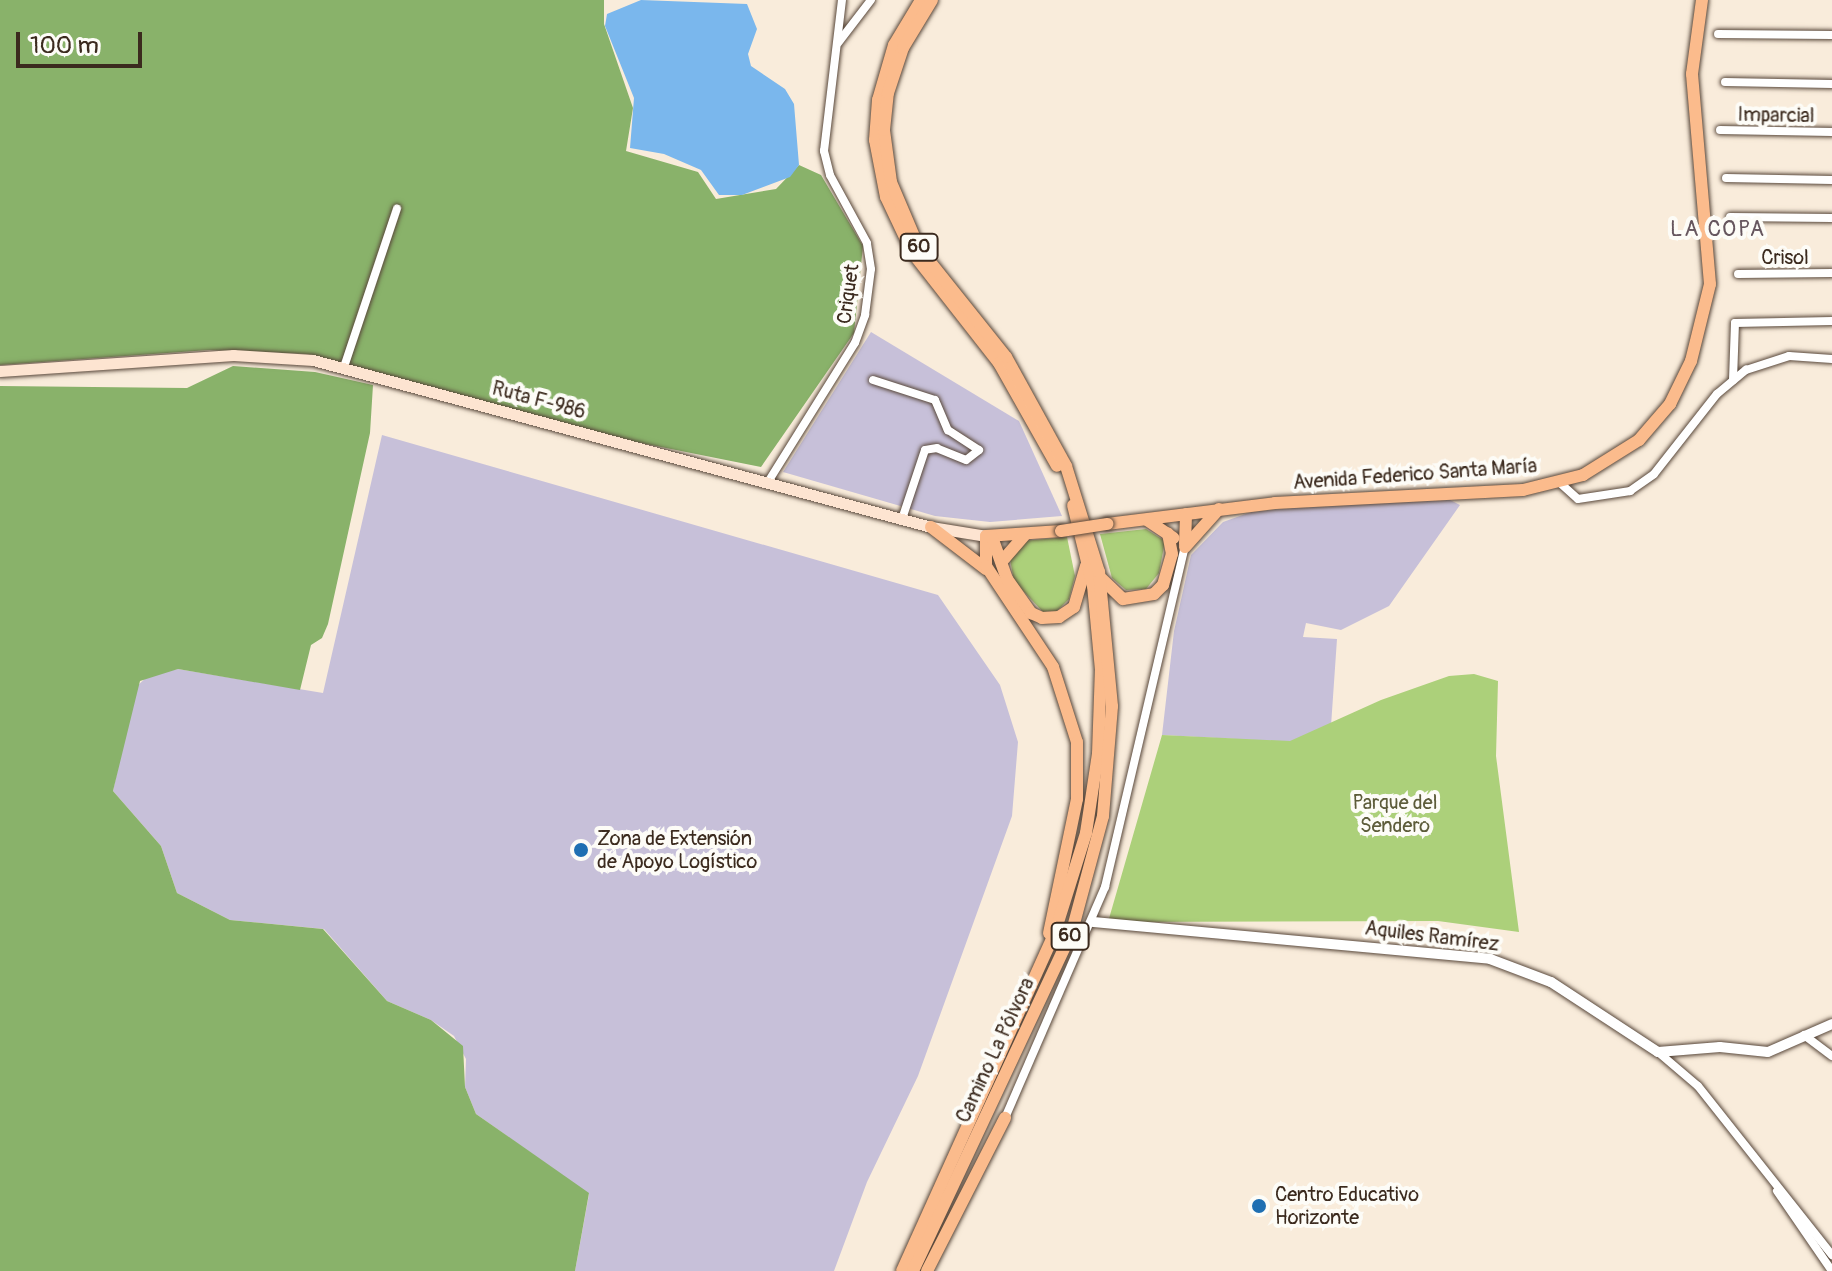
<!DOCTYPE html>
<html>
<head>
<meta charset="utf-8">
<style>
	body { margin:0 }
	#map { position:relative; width:1832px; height:1271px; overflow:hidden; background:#f9ecdb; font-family:Pangolin,sans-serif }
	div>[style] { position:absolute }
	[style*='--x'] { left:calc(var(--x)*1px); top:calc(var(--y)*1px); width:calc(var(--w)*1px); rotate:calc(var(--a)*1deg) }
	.industrial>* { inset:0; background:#c7c0d9 }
	.green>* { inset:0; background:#acd07a }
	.forest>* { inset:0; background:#89b26a }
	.water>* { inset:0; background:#7ab7ed }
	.roads { filter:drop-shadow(0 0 2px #58473a) drop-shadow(0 0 2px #58473a) }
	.minor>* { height:8px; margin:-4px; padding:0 4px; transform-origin:4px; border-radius:4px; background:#fff }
	.tertiary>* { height:10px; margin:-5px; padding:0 5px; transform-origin:5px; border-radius:5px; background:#fff }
	.secondary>* { height:11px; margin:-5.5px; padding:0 5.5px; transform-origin:5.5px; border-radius:5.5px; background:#fde4d1 }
	.primary>* { height:12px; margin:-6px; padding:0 6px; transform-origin:6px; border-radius:6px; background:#fbbb8c }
	.trunk>* { height:12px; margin:-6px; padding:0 6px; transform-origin:6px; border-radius:6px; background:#fbbb8c }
	.bridges { filter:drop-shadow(0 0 2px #58473a) drop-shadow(0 0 2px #58473a) }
	.primary-bridge>* { height:12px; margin:-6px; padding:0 6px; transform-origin:6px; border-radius:6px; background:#fbbb8c }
	.dots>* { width:22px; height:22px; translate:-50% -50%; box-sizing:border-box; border:4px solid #fdfcf7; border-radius:50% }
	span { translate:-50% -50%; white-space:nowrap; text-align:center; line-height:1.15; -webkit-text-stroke:8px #fdfcf7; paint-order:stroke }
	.shield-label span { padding:2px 6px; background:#fdfcf7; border:2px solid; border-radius:6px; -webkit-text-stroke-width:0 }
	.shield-label { font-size:18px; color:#3b2a1e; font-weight:700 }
	.street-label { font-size:20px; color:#3b2a1e }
	.park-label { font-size:20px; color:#5d5c3a }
	.poi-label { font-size:20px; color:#3b2a1e }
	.left { translate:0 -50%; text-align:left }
	.neighbourhood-label { font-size:22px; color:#66565e; letter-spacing:2px }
	.scale { position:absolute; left:16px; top:32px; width:126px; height:36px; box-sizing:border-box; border:4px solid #3b2a1e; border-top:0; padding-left:10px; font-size:24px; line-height:28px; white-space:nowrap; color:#3b2a1e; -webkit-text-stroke:6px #fdfcf7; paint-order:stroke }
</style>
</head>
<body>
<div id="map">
	<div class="industrial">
		<div style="clip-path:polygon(871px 332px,1019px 421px,1062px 516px,990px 522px,935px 516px,783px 472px)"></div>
		<div style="clip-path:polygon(382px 435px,938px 595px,1000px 685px,1018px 742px,1012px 816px,918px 1076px,867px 1182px,834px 1271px,575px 1271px,589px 1194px,476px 1114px,465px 1087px,466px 1059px,454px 1036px,431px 1020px,387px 1001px,324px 929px,230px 920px,177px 893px,161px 846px,113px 791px,135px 688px,150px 674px,178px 669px,323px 693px)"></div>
		<div style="clip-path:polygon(1450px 500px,1460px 505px,1389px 606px,1341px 630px,1306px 623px,1303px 637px,1337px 639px,1331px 726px,1290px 742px,1162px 735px,1174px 631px,1191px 555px,1223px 522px,1251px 512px,1323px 505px)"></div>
	</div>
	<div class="green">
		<div style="clip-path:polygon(1146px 529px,1165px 541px,1159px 573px,1146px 589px,1126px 590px,1112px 578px,1100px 534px)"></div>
		<div style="clip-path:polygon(1067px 537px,1075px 576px,1069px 599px,1057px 611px,1043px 612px,1014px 581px,1010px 559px,1022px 541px)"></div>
		<div style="clip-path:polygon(1474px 674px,1498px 681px,1496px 756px,1519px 932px,1438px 921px,1108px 922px,1162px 735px,1290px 741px,1381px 700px,1449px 676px)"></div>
	</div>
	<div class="forest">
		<div style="clip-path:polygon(0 0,604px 0,604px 24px,633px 108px,626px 151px,698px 172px,716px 199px,776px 189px,799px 165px,821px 175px,863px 246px,854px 333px,761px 467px,636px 442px,306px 354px,209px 350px,0 365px)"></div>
		<div style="clip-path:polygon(233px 366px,315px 372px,373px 385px,370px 433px,328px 624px,322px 638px,311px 645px,300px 690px,178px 669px,140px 681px,113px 791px,161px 846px,177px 893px,230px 920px,323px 929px,387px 1001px,431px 1020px,463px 1046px,465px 1087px,476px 1114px,589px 1193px,575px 1271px,0 1271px,0 386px,187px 388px)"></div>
	</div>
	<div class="water">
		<div style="clip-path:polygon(641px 0,747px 4px,757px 29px,748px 54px,751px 66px,785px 89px,794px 104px,799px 165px,790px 177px,742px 195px,719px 195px,701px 170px,664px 154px,630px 148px,634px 98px,605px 26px,607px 14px)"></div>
	</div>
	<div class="roads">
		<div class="minor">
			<div style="--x:1718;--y:34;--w:114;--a:0.5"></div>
			<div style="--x:838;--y:43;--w:54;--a:-52.5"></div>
			<div style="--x:1725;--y:82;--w:107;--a:1.1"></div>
			<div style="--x:1720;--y:130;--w:112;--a:1"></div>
			<div style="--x:1726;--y:178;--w:106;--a:1.1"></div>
			<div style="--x:1730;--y:217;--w:102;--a:0.6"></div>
			<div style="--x:1738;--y:274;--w:94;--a:-0.6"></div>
			<div style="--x:344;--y:367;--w:167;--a:-71.5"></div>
			<div style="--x:873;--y:380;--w:65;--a:17.9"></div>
			<div style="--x:935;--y:400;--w:33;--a:67"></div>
			<div style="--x:948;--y:430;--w:37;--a:33"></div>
			<div style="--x:979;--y:450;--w:16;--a:142"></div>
			<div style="--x:966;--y:460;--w:31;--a:-158"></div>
			<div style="--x:937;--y:448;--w:12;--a:171"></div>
			<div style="--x:925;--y:450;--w:73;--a:108.4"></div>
			<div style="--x:1733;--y:380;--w:57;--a:-88"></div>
			<div style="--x:1735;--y:323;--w:97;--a:-1.2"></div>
			<div style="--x:768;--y:482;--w:164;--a:-58"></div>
			<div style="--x:855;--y:343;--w:30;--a:-70"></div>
			<div style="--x:865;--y:315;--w:46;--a:-82.6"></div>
			<div style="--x:871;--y:269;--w:26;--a:-99"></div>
			<div style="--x:867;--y:243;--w:77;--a:-118.6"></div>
			<div style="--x:830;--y:175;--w:25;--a:-104"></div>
			<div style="--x:824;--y:151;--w:152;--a:-83.2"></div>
			<div style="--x:1559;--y:482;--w:25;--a:42"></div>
			<div style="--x:1578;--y:499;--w:53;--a:-8.7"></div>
			<div style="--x:1630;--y:491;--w:29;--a:-35"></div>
			<div style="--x:1654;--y:474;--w:102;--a:-51.8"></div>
			<div style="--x:1717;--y:394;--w:38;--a:-40"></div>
			<div style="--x:1746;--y:370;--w:45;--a:-18"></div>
			<div style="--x:1789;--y:356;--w:43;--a:4"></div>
			<div style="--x:1804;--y:1035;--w:35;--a:37"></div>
			<div style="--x:1658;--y:1052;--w:52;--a:40.4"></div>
			<div style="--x:1698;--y:1086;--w:216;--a:51.6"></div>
			<div style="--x:1005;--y:1118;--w:252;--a:-66.6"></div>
			<div style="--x:1105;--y:887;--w:349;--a:-76.8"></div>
			<div style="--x:1777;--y:1191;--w:97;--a:55.5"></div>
		</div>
		<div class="tertiary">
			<div style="--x:1093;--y:922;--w:399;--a:5.3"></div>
			<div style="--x:1490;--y:959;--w:65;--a:20.7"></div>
			<div style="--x:1551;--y:982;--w:128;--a:33.2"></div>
			<div style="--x:1658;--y:1052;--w:62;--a:-4.6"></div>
			<div style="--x:1720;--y:1047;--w:48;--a:5.9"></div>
			<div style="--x:1768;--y:1052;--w:70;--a:-23.6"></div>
		</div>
		<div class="secondary">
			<div style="--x:0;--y:371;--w:234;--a:-3.9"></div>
			<div style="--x:233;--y:355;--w:80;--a:3.6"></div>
			<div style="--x:313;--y:360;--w:640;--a:15.12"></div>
			<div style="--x:931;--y:527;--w:56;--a:9.3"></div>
		</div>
		<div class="primary">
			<div style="--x:1107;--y:524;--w:169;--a:-7.1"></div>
			<div style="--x:1275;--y:503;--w:248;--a:-3"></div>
			<div style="--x:1523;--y:490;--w:62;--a:-14"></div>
			<div style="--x:1583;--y:475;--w:66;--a:-32"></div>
			<div style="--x:1639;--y:440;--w:48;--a:-49.3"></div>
			<div style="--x:1670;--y:404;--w:48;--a:-64"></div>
			<div style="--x:1691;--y:361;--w:79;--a:-76.1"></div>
			<div style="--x:1710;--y:284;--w:211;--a:-94.9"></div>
			<div style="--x:1692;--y:74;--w:75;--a:-82.3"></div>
			<div style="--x:986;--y:536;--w:75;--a:-3.8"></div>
		</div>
		<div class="trunk">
			<div style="--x:921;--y:0;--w:52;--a:121"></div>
			<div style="--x:894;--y:45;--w:57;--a:106.2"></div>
			<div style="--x:878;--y:100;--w:40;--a:94.3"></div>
			<div style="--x:875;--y:140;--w:58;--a:79.1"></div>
			<div style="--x:886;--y:197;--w:61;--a:64.7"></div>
			<div style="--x:912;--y:252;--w:141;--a:51.9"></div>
			<div style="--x:999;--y:363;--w:118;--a:60.6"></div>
			<div style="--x:1147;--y:520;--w:32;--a:34"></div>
			<div style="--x:931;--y:527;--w:69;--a:37.4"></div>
			<div style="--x:986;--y:536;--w:30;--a:90"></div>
			<div style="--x:986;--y:566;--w:121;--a:56.4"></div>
			<div style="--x:1053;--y:667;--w:79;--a:72.3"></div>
			<div style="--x:1077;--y:742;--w:57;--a:90"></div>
			<div style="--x:1077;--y:799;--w:137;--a:101.8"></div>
			<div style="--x:992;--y:537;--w:45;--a:70.3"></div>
			<div style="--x:1007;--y:579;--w:42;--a:54.8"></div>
			<div style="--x:1031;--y:613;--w:12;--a:24"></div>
			<div style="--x:1042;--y:618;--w:17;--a:-3"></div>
			<div style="--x:1059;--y:617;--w:18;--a:-34"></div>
			<div style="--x:1074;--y:607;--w:43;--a:-73.7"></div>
			<div style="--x:1185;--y:544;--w:30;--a:-88"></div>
			<div style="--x:1185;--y:547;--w:51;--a:-48.2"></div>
			<div style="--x:1003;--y:560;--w:33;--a:-49"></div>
			<div style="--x:1102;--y:579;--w:29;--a:44"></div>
			<div style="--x:1123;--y:599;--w:31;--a:-9"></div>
			<div style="--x:1154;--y:594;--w:13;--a:-45"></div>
			<div style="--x:1163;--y:585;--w:32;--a:-74"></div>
			<div style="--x:1172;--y:554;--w:21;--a:-101"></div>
			<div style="--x:902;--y:1271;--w:372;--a:-65.7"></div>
			<div style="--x:1055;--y:932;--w:104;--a:-72.6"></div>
			<div style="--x:1086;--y:833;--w:80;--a:-81.4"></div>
			<div style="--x:1098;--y:754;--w:84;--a:-88"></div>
			<div style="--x:1101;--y:670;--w:84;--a:-95.4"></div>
			<div style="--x:1093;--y:586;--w:83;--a:-103.9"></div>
			<div style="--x:913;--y:1271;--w:375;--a:-64.9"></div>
			<div style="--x:1072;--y:931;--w:119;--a:-74.9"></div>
			<div style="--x:1103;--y:816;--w:110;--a:-85.3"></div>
			<div style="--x:1112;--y:706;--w:135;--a:-95.5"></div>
			<div style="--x:1099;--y:572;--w:111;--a:-107.3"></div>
			<div style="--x:1066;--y:466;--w:124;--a:-118.8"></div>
			<div style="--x:1006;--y:357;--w:139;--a:-128.6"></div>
			<div style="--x:919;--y:248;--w:72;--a:-113"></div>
			<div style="--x:891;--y:182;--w:52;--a:-97.7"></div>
			<div style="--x:884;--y:130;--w:37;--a:-84"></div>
			<div style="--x:888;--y:93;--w:47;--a:-71.6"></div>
			<div style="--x:903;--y:48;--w:56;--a:-58.9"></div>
			<div style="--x:927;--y:1271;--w:172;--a:-63"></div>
		</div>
	</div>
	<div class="bridges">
		<div class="primary-bridge">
			<div style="--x:1061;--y:531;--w:47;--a:-8.7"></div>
		</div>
	</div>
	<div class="dots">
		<div style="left:581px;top:850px;background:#1f6fb2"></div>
		<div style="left:1259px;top:1206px;background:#1f6fb2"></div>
	</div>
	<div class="shield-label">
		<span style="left:919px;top:247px">60</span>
		<span style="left:1070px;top:936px">60</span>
	</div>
	<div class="street-label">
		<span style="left:1776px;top:115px;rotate:1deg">Imparcial</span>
		<span style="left:1785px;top:257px">Crisol</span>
		<span style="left:848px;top:294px;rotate:-82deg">Criquet</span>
		<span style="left:539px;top:400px;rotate:15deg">Ruta F-986</span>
		<span style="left:1415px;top:474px;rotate:-4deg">Avenida Federico Santa María</span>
		<span style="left:1432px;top:936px;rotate:7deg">Aquiles Ramírez</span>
		<span style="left:995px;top:1050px;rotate:-65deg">Camino La Pólvora</span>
	</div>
	<div class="park-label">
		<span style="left:1395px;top:814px">Parque del<br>Sendero</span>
	</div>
	<div class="poi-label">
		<span class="left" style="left:597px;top:850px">Zona de Extensión<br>de Apoyo Logístico</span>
		<span class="left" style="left:1275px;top:1206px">Centro Educativo<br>Horizonte</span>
	</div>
	<div class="neighbourhood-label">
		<span style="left:1718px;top:230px">LA COPA</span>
	</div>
	<div class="scale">100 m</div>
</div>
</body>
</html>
